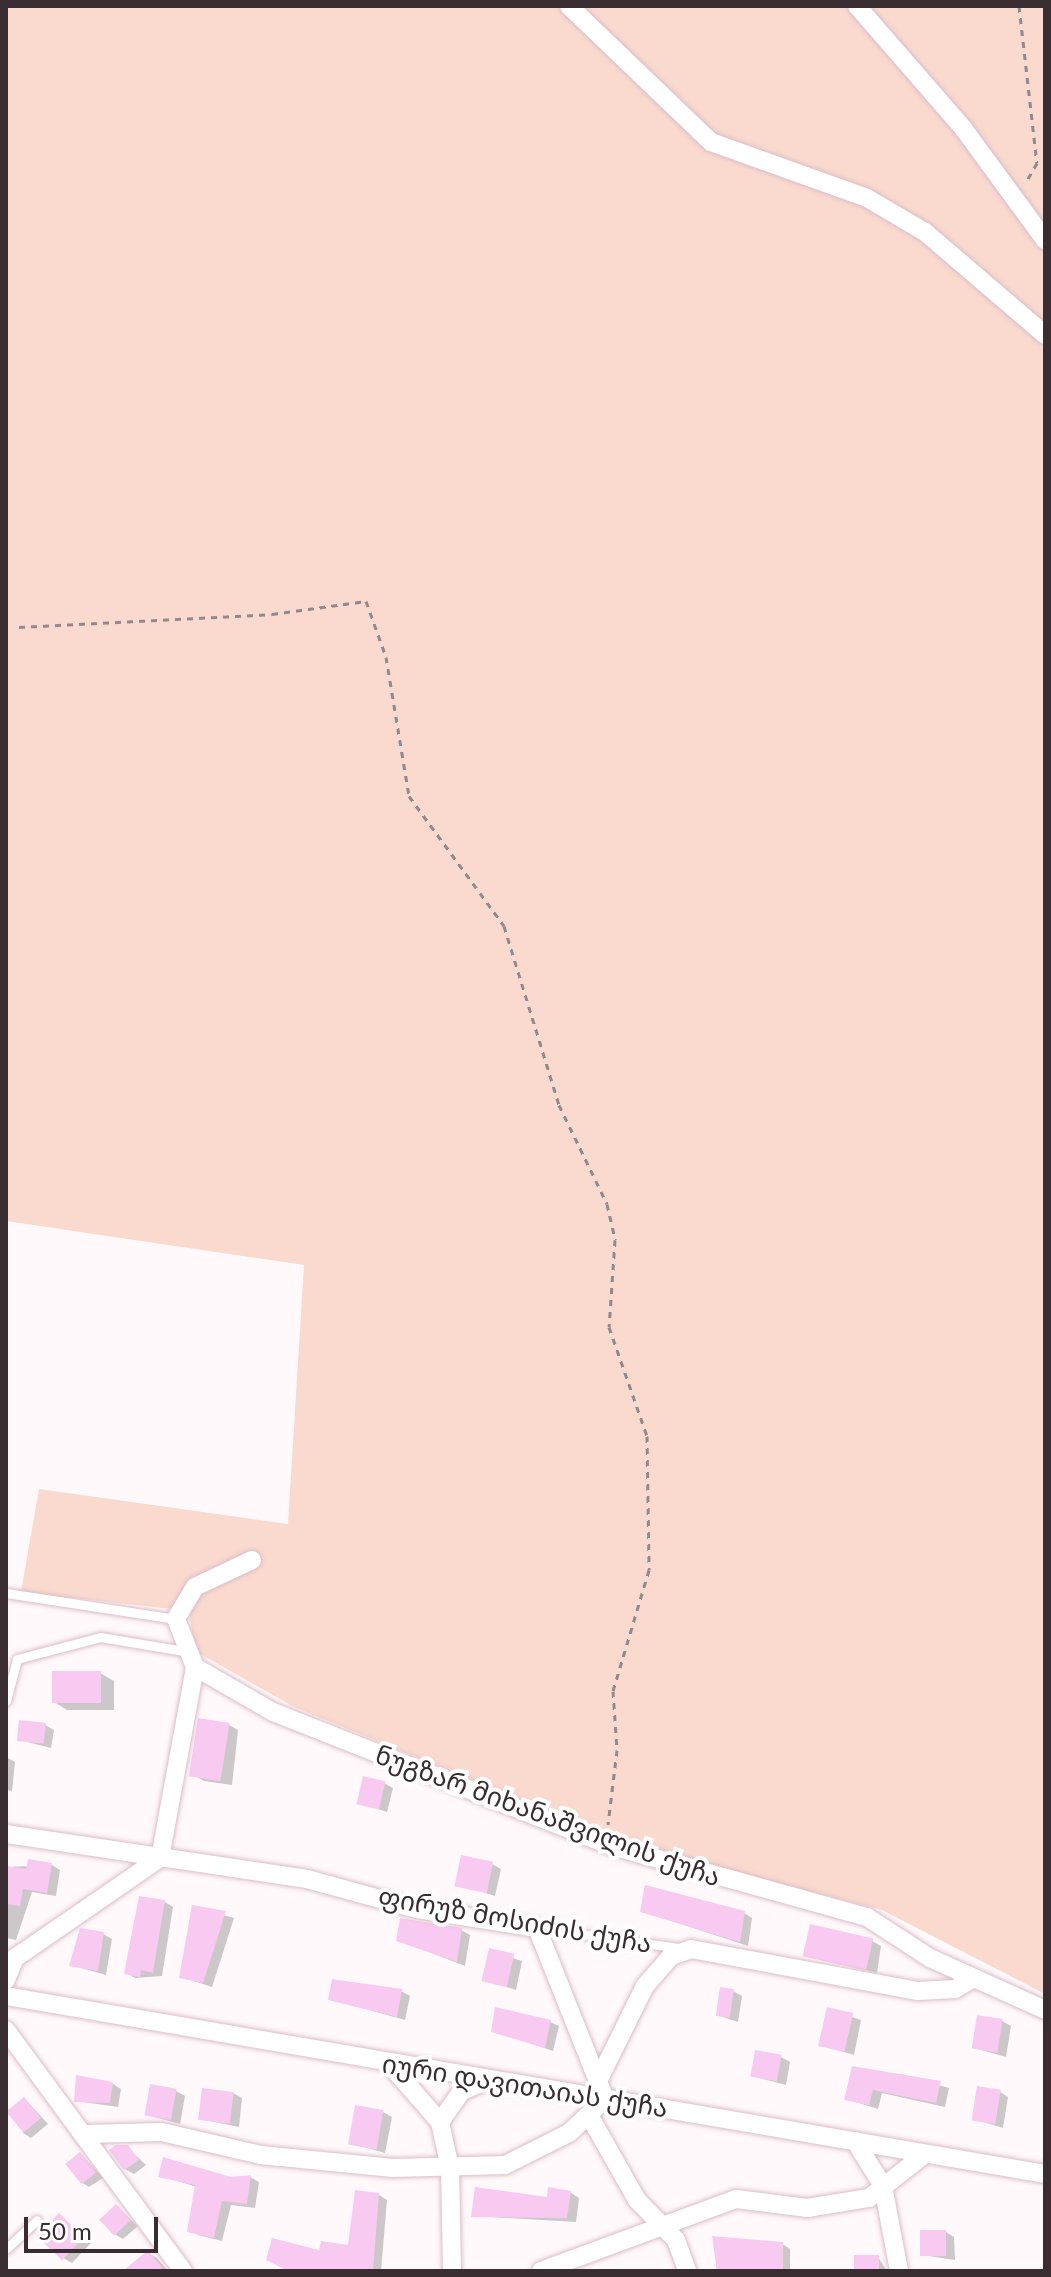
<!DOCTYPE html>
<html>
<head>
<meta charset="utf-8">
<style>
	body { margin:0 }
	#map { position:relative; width:1051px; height:2277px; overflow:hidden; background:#fff9fb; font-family:Lato,"Noto Sans Georgian",sans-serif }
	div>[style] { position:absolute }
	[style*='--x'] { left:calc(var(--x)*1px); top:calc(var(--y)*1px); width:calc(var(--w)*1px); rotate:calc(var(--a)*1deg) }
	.green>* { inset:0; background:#fadace }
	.shadow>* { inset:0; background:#0003 }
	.building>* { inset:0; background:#f9caf1; transform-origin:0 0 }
	.path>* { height:3px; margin-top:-1.5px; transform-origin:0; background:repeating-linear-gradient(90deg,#92898c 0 6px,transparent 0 12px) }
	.roads { filter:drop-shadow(0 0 2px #dbbdc7) drop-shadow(0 0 2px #dbbdc7) }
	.lane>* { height:9px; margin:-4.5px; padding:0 4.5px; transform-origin:4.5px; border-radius:4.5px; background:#fff }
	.street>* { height:18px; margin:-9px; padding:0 9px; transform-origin:9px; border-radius:9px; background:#fff }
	span { translate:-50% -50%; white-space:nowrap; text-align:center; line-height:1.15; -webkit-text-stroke:8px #fff; paint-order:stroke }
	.street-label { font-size:26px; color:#392d31 }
	.frame { position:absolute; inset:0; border:8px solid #392d31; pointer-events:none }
	.scale { position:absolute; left:24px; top:2217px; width:134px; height:36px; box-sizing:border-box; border:4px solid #392d31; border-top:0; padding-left:10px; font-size:24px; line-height:28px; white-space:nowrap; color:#392d31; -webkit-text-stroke:6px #fff; paint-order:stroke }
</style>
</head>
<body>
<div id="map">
	<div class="green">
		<div style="clip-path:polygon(6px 6px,1045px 6px,1045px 1994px,882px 1910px,629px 1844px,294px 1707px,195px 1651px,189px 1611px,21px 1592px,39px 1489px,288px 1524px,304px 1265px,6px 1221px)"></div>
	</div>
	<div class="shadow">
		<div style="clip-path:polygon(100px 1673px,114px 1681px,114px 1710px,67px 1710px,54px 1702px)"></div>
		<div style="clip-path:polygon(45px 1725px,54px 1730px,51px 1748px,19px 1740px)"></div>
		<div style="clip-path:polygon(229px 1725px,238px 1730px,232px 1785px,204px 1781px,195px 1776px)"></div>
		<div style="clip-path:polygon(6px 1757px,15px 1762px,12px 1791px,6px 1790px)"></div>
		<div style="clip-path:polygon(384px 1783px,393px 1788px,387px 1812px,359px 1803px)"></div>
		<div style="clip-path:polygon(492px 1864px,501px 1869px,495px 1896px,457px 1884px)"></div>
		<div style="clip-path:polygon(52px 1865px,60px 1870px,56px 1896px,32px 1892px,16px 1940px,6px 1938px,6px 1867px)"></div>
		<div style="clip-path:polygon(165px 1902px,173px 1907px,162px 1976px,135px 1978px,127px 1973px)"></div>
		<div style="clip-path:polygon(193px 1907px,234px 1918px,212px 1987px,181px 1977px)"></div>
		<div style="clip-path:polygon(642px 1911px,744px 1913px,752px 1918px,748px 1946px)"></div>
		<div style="clip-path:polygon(461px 1930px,470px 1935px,465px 1966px,398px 1940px)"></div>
		<div style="clip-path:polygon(103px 1934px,112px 1939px,106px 1975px,71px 1965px)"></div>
		<div style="clip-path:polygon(872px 1941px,881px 1946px,877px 1973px,806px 1955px)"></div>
		<div style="clip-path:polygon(491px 1951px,522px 1961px,516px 1990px,485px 1980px)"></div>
		<div style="clip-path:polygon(401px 1991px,410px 1996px,405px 2020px,330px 1999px)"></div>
		<div style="clip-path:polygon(733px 1991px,742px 1996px,738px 2022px,717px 2015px)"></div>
		<div style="clip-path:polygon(828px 2009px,861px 2020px,854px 2055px,820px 2045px)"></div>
		<div style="clip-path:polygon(1002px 2021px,1011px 2026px,1006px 2057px,974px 2048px)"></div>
		<div style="clip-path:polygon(550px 2022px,559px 2026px,553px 2051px,493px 2031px)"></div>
		<div style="clip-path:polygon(781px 2057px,790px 2062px,786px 2085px,752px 2076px)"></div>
		<div style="clip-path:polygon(901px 2074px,949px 2088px,945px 2107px,882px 2093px,878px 2109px,847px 2099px)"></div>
		<div style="clip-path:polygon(113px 2084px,121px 2089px,118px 2107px,76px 2101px)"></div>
		<div style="clip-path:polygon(176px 2091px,185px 2096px,180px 2124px,147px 2115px)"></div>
		<div style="clip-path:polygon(1000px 2092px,1008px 2097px,1003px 2128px,973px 2119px)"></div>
		<div style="clip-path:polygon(233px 2093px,242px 2098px,239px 2127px,200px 2119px)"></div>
		<div style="clip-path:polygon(25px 2099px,48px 2124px,31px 2138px,23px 2133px)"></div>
		<div style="clip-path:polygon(383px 2112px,392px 2117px,385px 2153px,350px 2143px)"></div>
		<div style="clip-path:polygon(127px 2147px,146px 2165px,134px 2174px,125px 2169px)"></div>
		<div style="clip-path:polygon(81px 2154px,103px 2178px,89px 2187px,81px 2182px)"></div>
		<div style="clip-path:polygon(161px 2176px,250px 2177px,259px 2182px,255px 2208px,231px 2205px,222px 2241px,198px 2235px,189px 2230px,197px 2187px)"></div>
		<div style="clip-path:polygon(571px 2193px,579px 2198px,576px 2222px,473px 2216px)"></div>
		<div style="clip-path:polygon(379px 2195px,387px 2200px,381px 2271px,290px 2271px,321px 2253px,350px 2248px)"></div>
		<div style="clip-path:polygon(116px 2206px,138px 2226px,123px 2239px,114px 2234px)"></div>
		<div style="clip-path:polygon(59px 2215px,91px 2243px,72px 2263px,63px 2258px)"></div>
		<div style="clip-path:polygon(946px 2232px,954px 2237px,955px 2260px,922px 2255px)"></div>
		<div style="clip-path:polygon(714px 2238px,782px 2244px,790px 2249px,790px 2271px,717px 2271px)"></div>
		<div style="clip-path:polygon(148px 2253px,157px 2258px,168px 2271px,131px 2271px)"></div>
		<div style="clip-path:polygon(878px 2257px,887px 2271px,857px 2271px)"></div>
	</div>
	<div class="building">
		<div style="left:52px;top:1671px;width:49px;height:32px"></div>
		<div style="left:198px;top:1718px;width:32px;height:59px;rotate:9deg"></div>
		<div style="left:19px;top:1720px;width:27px;height:21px;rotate:6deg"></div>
		<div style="left:363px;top:1776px;width:23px;height:29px;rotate:13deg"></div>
		<div style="left:461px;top:1855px;width:33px;height:32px;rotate:12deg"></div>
		<div style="clip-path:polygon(28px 1859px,52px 1863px,47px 1893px,23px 1889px,20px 1906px,6px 1904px,6px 1866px,26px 1869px)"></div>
		<div style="clip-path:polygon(645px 1885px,745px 1911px,740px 1942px,640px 1912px)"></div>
		<div style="clip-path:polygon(139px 1896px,165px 1900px,153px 1973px,141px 1970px,140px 1977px,124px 1974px)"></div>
		<div style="clip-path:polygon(192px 1905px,226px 1911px,203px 1983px,179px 1978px)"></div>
		<div style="clip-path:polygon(400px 1918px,462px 1928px,457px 1962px,396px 1941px)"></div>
		<div style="left:810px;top:1924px;width:65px;height:33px;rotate:13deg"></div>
		<div style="clip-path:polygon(80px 1928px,104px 1932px,98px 1971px,69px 1966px)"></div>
		<div style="left:489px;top:1948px;width:26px;height:34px;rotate:13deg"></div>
		<div style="clip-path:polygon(332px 1979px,402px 1989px,397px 2017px,328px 2000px)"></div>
		<div style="left:720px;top:1987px;width:14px;height:29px;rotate:8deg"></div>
		<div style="clip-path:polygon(495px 2007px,551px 2020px,545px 2048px,491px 2032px)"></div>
		<div style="left:827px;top:2007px;width:27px;height:40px;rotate:13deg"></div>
		<div style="left:977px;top:2015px;width:26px;height:34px;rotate:9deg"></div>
		<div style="left:755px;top:2050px;width:27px;height:27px;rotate:10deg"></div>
		<div style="clip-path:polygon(852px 2066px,941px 2081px,936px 2103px,873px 2090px,869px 2105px,844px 2100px)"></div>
		<div style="clip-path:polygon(76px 2075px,113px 2082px,110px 2103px,74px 2102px)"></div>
		<div style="left:150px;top:2084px;width:27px;height:32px;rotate:10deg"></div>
		<div style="left:977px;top:2086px;width:24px;height:35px;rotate:9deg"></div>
		<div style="left:202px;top:2088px;width:32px;height:32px;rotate:7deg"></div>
		<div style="left:24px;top:2097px;width:27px;height:23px;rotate:51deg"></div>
		<div style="left:355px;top:2105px;width:29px;height:40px;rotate:10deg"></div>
		<div style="clip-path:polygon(116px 2145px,128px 2145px,139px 2160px,124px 2170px,109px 2150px)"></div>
		<div style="left:80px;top:2152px;width:26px;height:19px;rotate:51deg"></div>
		<div style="clip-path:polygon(163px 2157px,231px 2177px,251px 2175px,247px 2204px,222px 2201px,214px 2238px,187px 2232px,195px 2185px,158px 2177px)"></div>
		<div style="clip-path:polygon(475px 2187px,547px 2197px,548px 2187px,571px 2191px,567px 2218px,471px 2217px)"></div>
		<div style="clip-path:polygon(355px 2190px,379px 2193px,373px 2271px,288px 2271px,266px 2260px,272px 2238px,319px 2250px,321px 2241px,348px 2245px)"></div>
		<div style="left:116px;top:2204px;width:22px;height:23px;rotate:47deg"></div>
		<div style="left:59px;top:2213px;width:35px;height:32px;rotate:44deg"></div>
		<div style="left:920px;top:2230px;width:26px;height:26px"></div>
		<div style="clip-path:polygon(712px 2236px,783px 2242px,783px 2271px,717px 2271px)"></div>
		<div style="clip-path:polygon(148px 2250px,165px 2271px,123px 2271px)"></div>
		<div style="left:879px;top:2255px;width:16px;height:25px;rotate:90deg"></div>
	</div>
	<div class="path">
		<div style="--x:1019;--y:6;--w:158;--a:83.5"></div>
		<div style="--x:1037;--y:163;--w:24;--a:120"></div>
		<div style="--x:19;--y:627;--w:253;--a:-2.9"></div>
		<div style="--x:272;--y:614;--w:95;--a:-7.9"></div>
		<div style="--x:366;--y:601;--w:59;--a:70.3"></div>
		<div style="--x:386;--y:657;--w:141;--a:80.6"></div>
		<div style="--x:409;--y:796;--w:161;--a:53.8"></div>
		<div style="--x:504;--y:926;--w:187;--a:72.9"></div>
		<div style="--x:559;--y:1105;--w:110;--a:64.1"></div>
		<div style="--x:607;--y:1204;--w:37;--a:77"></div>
		<div style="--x:615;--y:1240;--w:87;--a:93.9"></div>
		<div style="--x:609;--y:1327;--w:115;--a:70.8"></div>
		<div style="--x:647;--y:1436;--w:134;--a:89.1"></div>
		<div style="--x:649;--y:1570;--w:126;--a:106.6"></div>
		<div style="--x:613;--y:1691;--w:59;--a:86.1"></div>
		<div style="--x:617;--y:1750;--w:75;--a:96.9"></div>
	</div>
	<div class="roads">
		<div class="lane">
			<div style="--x:6;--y:1593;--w:172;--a:8.7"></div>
			<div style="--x:6;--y:1701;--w:43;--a:-75.3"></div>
			<div style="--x:17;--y:1659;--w:86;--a:-14.8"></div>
			<div style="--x:100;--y:1637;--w:85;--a:9.5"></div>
			<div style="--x:537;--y:1928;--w:144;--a:8"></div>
			<div style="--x:6;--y:2249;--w:42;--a:-43.1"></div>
		</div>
		<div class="street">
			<div style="--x:569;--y:6;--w:197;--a:43.8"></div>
			<div style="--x:711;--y:142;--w:166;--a:19.7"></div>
			<div style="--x:867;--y:198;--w:67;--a:30.4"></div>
			<div style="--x:925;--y:232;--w:158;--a:40.6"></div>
			<div style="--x:857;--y:6;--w:162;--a:49"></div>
			<div style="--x:963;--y:128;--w:139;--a:53.8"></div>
			<div style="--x:252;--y:1560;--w:63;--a:154.7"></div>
			<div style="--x:195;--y:1587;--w:37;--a:121"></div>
			<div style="--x:176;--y:1619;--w:52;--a:68.4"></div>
			<div style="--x:195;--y:1667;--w:90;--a:30"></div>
			<div style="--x:273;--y:1712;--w:365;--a:21.6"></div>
			<div style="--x:612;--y:1846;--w:265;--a:15.6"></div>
			<div style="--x:867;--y:1917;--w:75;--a:33.1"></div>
			<div style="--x:930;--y:1958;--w:126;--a:24.3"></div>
			<div style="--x:6;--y:1834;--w:304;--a:8.5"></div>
			<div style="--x:307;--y:1879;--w:114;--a:15.3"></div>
			<div style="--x:417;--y:1909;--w:121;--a:9"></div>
			<div style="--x:537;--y:1928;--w:184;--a:68.3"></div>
			<div style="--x:605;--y:2099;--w:50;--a:136.6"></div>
			<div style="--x:569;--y:2133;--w:72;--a:153.4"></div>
			<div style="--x:505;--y:2165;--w:112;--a:178.5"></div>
			<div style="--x:393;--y:2168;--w:133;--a:-174.4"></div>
			<div style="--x:261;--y:2155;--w:103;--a:-167"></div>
			<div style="--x:161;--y:2132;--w:74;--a:178.5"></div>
			<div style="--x:6;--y:1980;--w:24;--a:-68"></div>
			<div style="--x:15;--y:1958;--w:176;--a:-34.6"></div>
			<div style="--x:160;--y:1858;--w:194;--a:-79.6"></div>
			<div style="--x:6;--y:1996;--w:1054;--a:9.72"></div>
			<div style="--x:6;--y:2030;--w:299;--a:53.7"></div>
			<div style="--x:392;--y:2067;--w:73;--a:48.9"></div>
			<div style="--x:598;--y:2081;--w:106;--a:-63.7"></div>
			<div style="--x:645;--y:1986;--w:40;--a:-49"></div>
			<div style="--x:671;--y:1956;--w:21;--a:-19"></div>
			<div style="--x:691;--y:1949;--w:231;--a:10.5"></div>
			<div style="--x:918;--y:1991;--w:37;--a:-3"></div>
			<div style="--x:955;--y:1989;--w:22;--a:-30"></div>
			<div style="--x:590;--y:2117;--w:95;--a:60.5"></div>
			<div style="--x:637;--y:2200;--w:56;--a:45.7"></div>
			<div style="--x:676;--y:2240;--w:33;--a:70"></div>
			<div style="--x:855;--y:2141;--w:53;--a:58.1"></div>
			<div style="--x:883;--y:2186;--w:86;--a:79.3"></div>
			<div style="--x:452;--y:2271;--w:103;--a:-91.1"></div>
			<div style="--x:450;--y:2168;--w:47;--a:-102.3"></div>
			<div style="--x:440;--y:2122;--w:38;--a:-55"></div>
			<div style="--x:462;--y:2091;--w:25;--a:-23"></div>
			<div style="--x:541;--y:2271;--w:208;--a:-20.3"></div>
			<div style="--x:736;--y:2199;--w:72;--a:7.2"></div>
			<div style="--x:807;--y:2208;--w:63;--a:-9.2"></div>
			<div style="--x:869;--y:2198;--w:71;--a:-38.2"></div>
		</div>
	</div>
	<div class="street-label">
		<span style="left:548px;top:1816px;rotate:20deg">ნუგზარ მიხანაშვილის ქუჩა</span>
		<span style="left:515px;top:1920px;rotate:10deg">ფირუზ მოსიძის ქუჩა</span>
		<span style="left:525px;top:2086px;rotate:9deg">იური დავითაიას ქუჩა</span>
	</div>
	<div class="frame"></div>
	<div class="scale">50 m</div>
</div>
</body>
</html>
